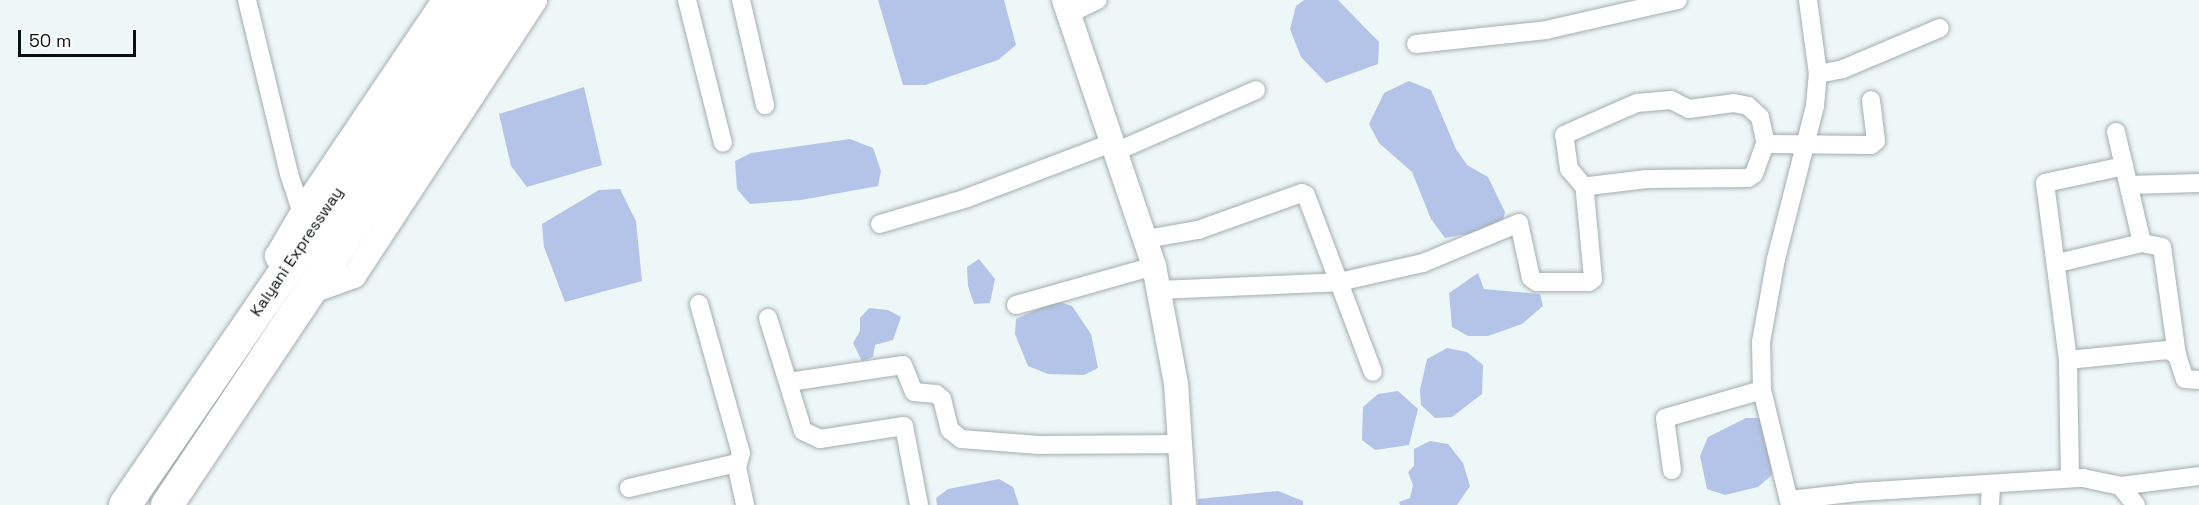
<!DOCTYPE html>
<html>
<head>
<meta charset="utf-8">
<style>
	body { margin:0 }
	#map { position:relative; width:2199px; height:505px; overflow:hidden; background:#eef7f8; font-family:"Space Grotesk",sans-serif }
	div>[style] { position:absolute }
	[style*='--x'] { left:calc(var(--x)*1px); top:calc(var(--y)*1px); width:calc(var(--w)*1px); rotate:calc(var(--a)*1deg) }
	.water>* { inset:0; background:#b4c4e8 }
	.roads { filter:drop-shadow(0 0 2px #a4adae) drop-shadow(0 0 2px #a4adae) }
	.street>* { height:18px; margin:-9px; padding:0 9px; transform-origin:9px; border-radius:9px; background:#fff }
	.secondary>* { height:24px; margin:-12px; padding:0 12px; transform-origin:12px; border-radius:12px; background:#fff }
	.highway>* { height:32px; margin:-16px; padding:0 16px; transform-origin:16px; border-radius:16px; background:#fff }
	span { translate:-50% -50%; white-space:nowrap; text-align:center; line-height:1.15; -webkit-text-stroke:4.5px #fff; paint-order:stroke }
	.street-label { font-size:16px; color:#0c0f0f }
	.scale { position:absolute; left:18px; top:30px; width:118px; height:27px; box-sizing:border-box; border:3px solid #0c0f0f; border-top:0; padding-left:8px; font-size:18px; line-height:21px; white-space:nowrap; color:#0c0f0f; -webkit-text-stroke:4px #fff; paint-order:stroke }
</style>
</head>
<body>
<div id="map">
	<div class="water">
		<div style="clip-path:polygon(878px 0,1004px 0,1016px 45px,998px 60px,925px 85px,903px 85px)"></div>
		<div style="clip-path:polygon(1304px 0,1338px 0,1379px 42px,1378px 64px,1326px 83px,1301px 57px,1290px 29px,1296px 6px)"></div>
		<div style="clip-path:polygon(1409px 81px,1431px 90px,1456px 149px,1467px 165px,1488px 177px,1505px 212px,1501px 228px,1445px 238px,1431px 219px,1412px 172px,1379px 143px,1369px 124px,1384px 93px)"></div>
		<div style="clip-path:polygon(584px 87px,602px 165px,527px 187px,511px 166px,499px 114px)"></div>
		<div style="clip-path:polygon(850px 139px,873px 148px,881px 171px,878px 186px,801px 200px,750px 204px,737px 189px,735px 161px,751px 153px)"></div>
		<div style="clip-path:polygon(620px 189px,636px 221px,642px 281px,565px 302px,544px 247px,542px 224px,599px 190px)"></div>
		<div style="clip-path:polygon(979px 259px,995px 279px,990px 303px,974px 304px,968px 286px,967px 267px)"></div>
		<div style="clip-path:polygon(1478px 273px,1484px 289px,1540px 294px,1543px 306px,1522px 324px,1488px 336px,1468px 336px,1452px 327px,1449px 293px)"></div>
		<div style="clip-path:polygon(1056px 301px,1072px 306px,1091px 334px,1098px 368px,1084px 375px,1048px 374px,1028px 366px,1015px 334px,1016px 319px)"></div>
		<div style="clip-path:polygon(869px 308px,888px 310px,901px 317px,893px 340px,875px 345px,873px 357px,862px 361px,853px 343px,860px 331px,860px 318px)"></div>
		<div style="clip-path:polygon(1447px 348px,1467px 352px,1483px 365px,1482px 394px,1452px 417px,1435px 418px,1421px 405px,1420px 390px,1427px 359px)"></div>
		<div style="clip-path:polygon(1398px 391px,1418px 409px,1409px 445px,1375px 450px,1362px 440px,1363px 407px,1378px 394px)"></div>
		<div style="clip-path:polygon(1746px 418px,1761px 418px,1772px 444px,1772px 475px,1758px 487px,1725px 495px,1707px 489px,1700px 456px,1708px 437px)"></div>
		<div style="clip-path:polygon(1430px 441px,1448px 444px,1463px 463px,1470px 486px,1457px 505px,1400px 505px,1399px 502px,1410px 498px,1413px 485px,1408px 472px,1414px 466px,1414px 449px)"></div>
		<div style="clip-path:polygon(999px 479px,1013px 487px,1019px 505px,937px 505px,936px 498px,948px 489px)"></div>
		<div style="clip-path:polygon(1278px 491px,1303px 501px,1303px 505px,1198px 505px,1198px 499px)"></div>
	</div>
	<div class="roads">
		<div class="street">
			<div style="--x:247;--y:0;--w:179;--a:76.4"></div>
			<div style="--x:289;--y:174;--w:41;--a:71.6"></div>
			<div style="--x:687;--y:0;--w:147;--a:75.9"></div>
			<div style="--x:741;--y:0;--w:108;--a:77.1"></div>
			<div style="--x:1069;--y:14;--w:32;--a:-26"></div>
			<div style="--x:1416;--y:44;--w:131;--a:-6.1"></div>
			<div style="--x:1546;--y:30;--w:135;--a:-12.8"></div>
			<div style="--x:1818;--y:74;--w:25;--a:-11"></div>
			<div style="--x:1843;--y:69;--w:105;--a:-22.9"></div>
			<div style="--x:2116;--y:132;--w:114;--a:76.8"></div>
			<div style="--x:2142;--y:243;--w:20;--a:11"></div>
			<div style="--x:2162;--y:247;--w:109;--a:82.1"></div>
			<div style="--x:1115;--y:152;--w:154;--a:-23.7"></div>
			<div style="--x:2129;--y:185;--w:70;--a:-1.6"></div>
			<div style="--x:1586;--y:189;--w:26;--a:-130"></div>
			<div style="--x:1569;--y:169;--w:34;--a:-98"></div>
			<div style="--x:1564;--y:135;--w:80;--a:-23.7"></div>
			<div style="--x:1637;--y:103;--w:34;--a:-5"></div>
			<div style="--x:1671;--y:100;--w:20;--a:27"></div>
			<div style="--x:1689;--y:109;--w:45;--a:-7.6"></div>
			<div style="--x:1734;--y:103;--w:14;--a:12"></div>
			<div style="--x:1748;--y:106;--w:16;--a:43"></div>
			<div style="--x:1760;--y:117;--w:29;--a:78"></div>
			<div style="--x:880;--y:224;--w:91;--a:-16.6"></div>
			<div style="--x:967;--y:198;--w:155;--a:-20.8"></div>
			<div style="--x:1146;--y:239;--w:53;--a:-9.8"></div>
			<div style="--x:1198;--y:230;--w:110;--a:-19.6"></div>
			<div style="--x:1302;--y:193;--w:4;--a:27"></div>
			<div style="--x:1306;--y:195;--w:189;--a:69.3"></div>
			<div style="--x:2058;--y:263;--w:86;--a:-13.4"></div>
			<div style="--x:1159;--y:290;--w:180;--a:-2.5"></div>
			<div style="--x:1339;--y:282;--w:86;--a:-12.7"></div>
			<div style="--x:1423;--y:263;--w:104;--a:-22.6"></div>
			<div style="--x:1519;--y:223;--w:56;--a:77.7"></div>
			<div style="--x:1531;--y:278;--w:7;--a:34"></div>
			<div style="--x:1537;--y:282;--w:52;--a:0"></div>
			<div style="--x:1589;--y:282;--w:5;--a:-37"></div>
			<div style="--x:1593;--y:279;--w:86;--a:-95.3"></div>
			<div style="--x:1585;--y:193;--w:8;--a:-60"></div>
			<div style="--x:1589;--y:186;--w:58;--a:-6.9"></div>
			<div style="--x:1647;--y:179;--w:101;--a:-0.6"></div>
			<div style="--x:1748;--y:178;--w:7;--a:-34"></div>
			<div style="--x:1754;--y:174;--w:29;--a:-70"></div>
			<div style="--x:1764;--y:147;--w:7;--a:-27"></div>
			<div style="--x:1770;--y:144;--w:101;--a:0.6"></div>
			<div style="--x:1871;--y:145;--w:6;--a:-39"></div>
			<div style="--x:1876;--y:141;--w:41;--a:-97"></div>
			<div style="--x:699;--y:304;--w:155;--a:74.3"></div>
			<div style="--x:741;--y:453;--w:15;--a:106"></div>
			<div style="--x:737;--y:467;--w:39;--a:78"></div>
			<div style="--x:1016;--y:305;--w:143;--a:-15.8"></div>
			<div style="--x:768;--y:318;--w:118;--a:72.8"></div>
			<div style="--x:803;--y:431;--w:19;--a:25"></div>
			<div style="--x:820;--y:439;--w:85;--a:-8.8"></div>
			<div style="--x:904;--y:426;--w:80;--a:79.2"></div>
			<div style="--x:2068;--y:360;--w:100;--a:-5.7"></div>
			<div style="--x:2168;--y:350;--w:10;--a:29"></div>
			<div style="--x:2177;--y:355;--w:25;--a:72"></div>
			<div style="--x:2185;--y:379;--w:14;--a:4"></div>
			<div style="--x:789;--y:382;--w:115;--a:-8.5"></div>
			<div style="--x:903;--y:365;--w:29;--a:68"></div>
			<div style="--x:914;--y:392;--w:22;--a:5"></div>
			<div style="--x:936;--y:394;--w:8;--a:40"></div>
			<div style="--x:942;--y:399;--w:32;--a:76"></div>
			<div style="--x:950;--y:430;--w:14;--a:39"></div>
			<div style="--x:961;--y:439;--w:78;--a:4.4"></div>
			<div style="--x:1039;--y:445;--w:140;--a:-0.4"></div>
			<div style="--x:1672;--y:470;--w:52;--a:-97.7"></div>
			<div style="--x:1665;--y:418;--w:101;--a:-16.1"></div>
			<div style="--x:2070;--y:478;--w:118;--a:-91"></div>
			<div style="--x:2068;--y:360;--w:178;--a:-97.4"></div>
			<div style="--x:2045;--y:183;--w:81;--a:-12.1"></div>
			<div style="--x:2120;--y:486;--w:80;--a:-7.2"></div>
			<div style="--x:629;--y:488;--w:111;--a:-13"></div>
			<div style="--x:1790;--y:500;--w:68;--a:-6.7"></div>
			<div style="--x:1858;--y:492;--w:225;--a:-3.6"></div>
			<div style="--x:2083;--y:478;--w:38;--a:12"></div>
			<div style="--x:2120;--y:486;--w:25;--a:50"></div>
			<div style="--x:1790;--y:505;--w:118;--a:-103.7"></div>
			<div style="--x:1762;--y:390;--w:48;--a:-91.2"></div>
			<div style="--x:1761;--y:342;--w:84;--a:-79.8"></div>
			<div style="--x:1776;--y:259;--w:158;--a:-75.7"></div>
			<div style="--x:1815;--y:106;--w:32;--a:-85"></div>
			<div style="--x:1818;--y:74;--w:75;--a:-97.7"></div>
			<div style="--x:1990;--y:505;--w:20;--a:-87"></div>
		</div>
		<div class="secondary">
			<div style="--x:1064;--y:0;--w:281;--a:71.3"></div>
			<div style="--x:1154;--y:266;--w:119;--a:79.4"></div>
			<div style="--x:1176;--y:383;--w:122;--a:86.2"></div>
			<div style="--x:284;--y:270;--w:16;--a:-117"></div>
			<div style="--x:277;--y:256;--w:69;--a:-59.7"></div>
			<div style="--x:312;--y:196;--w:236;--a:-56"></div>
			<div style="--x:310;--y:292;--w:47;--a:-20"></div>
			<div style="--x:354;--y:276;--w:330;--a:-56.7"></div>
		</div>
		<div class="highway">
			<div style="--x:125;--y:505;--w:612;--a:-55.58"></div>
			<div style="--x:167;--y:505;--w:608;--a:-56.21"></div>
		</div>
	</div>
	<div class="street-label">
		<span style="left:297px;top:252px;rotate:-56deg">Kalyani Expressway</span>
	</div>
	<div class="scale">50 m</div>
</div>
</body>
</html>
